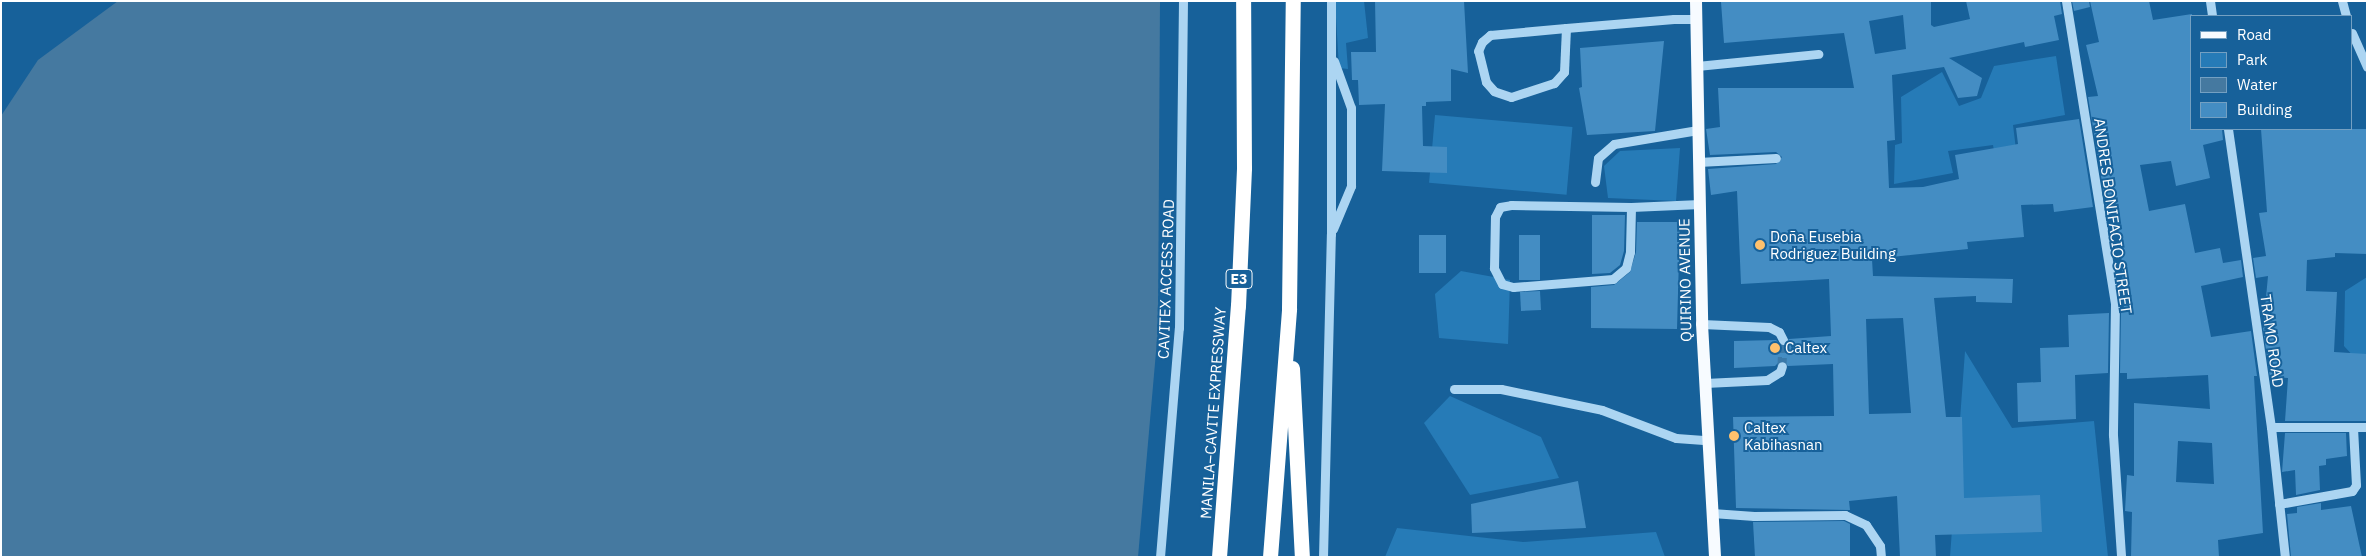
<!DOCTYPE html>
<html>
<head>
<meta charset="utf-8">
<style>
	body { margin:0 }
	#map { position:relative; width:2368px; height:558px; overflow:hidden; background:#17619a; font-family:"IBM Plex Sans",sans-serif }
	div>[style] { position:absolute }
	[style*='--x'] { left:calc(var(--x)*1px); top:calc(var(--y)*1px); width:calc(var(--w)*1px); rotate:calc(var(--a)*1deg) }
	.green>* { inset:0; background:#267bb7; transform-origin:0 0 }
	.water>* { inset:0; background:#4579a0 }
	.building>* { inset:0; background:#448dc3; transform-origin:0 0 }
	.minor-tunnel>* { height:9px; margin-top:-4.5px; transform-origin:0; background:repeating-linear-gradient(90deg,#3a79a9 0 9px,transparent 0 13.5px) }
	.minor>* { height:9px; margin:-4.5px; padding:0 4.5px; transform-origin:4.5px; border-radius:4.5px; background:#acd5f2 }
	.major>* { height:12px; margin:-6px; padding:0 6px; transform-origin:6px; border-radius:6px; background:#f7fbff }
	.highway>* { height:15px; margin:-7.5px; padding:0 7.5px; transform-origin:7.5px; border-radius:7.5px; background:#fff }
	.dots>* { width:14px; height:14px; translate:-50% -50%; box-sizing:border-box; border:2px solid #17619a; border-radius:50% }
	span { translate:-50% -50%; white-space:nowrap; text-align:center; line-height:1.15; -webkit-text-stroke:4px #17619a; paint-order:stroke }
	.shield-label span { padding:1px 4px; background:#17619a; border:1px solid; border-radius:4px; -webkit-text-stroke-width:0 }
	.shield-label { font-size:14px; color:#fff; font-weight:700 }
	.street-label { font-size:15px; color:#fff }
	.poi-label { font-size:15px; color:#fff }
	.left { translate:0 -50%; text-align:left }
	.frame { position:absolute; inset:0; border:2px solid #fff; pointer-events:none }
	.legend { position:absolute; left:2190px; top:15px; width:162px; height:115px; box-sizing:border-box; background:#17619a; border:1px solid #74a0c2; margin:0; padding:6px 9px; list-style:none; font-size:15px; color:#fff }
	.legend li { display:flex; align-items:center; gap:10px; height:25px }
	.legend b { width:25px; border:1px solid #74a0c2 }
</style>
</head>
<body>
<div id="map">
	<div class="green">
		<div style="clip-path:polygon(1335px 1px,1364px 1px,1368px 38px,1346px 43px,1348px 69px,1339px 68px)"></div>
		<div style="clip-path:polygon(2056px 56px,2065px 115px,2013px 125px,2018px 166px,1997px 169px,1993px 145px,1948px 151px,1953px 173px,1894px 184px,1895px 145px,1902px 143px,1901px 97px,1942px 72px,1959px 106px,1981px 98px,1994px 66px)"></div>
		<div style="left:1435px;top:115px;width:138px;height:68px;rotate:5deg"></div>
		<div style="clip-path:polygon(1680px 148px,1676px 201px,1608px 198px,1604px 166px,1620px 151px)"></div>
		<div style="clip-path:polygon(1461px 271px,1510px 280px,1508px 344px,1439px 338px,1435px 294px)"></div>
		<div style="clip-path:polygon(2367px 277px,2367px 371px,2344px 346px,2345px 291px)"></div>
		<div style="clip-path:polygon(1965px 351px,2012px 428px,2094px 421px,2108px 557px,1950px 557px)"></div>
		<div style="clip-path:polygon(1450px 396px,1541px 437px,1559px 478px,1470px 495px,1424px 423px)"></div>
		<div style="clip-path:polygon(1397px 528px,1523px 542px,1656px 532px,1665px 557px,1385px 557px)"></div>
	</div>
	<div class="water">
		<div style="clip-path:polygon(118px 1px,1160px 1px,1158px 329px,1138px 557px,1px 557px,1px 116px,38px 60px)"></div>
	</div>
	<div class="building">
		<div style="clip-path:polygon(1375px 1px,1464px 1px,1468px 73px,1451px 69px,1451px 101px,1426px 102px,1426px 106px,1422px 106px,1423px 146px,1447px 147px,1447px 173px,1382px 171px,1385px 104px,1359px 105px,1358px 80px,1352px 80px,1351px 52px,1376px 52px)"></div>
		<div style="clip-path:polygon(evenodd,1931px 1px,1931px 25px,1934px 27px,1970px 19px,1966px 1px,2060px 1px,2062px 14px,2054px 16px,2059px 40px,2025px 47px,2024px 42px,1949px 58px,1982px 78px,1977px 96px,1958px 98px,1944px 67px,1892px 75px,1895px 140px,1887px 141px,1889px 188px,1923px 187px,1959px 179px,1955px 155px,2018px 144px,2016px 128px,2079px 119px,2093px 207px,2054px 212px,2053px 204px,2021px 205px,2024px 237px,1967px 242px,1968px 249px,1872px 259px,1873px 276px,2013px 279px,2012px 303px,1976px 302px,1976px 296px,1934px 298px,1946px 417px,1962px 417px,1964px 498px,2040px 495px,2042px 532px,1935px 535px,1936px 557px,1900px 557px,1897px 496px,1849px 501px,1850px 510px,1736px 508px,1733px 417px,1834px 416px,1833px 364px,1788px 366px,1781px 360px,1775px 366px,1734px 368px,1734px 341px,1776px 340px,1783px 346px,1789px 339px,1831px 336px,1829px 279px,1741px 284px,1737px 191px,1711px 195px,1708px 169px,1776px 164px,1782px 157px,1776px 152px,1710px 155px,1706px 129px,1720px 127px,1718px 88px,1854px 88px,1844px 33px,1724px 43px,1721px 2px,1931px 1px,1903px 15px,1906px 49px,1875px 54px,1869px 21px,1903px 15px,1931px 1px,1903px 318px,1911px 413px,1869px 414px,1866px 319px,1903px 318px)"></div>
		<div style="clip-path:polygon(2072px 1px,2089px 1px,2090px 7px,2074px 11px)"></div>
		<div style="clip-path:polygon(evenodd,2090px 1px,2149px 1px,2153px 20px,2192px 14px,2192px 129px,2222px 129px,2223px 140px,2203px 145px,2210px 178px,2176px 186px,2171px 161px,2140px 165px,2149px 211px,2185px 204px,2195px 253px,2220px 248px,2223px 263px,2241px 260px,2243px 277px,2201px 286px,2211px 337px,2251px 331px,2257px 376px,2254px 376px,2263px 533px,2218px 540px,2219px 557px,2131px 557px,2132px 512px,2125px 511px,2127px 475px,2134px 476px,2134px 403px,2210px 409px,2208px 375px,2127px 379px,2127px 373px,2120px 373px,2121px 312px,2124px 312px,2121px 249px,2113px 206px,2106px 206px,2088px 97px,2098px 96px,2086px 45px,2099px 42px,2090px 1px,2178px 441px,2212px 443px,2214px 484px,2176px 482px,2178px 441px)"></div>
		<div style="clip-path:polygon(1664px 41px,1655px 131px,1587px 135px,1579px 88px,1582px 87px,1580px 48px)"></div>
		<div style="clip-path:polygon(2261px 129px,2367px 129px,2367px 254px,2335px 253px,2335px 257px,2307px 260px,2306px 291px,2337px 292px,2334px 352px,2367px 354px,2367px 421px,2285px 421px,2288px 378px,2270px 377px,2263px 329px,2268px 276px,2256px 278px,2253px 258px,2266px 256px,2259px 213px,2267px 212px)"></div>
		<div style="clip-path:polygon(1592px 215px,1625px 215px,1624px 251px,1620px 265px,1610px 273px,1592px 274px)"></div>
		<div style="clip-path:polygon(1637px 222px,1680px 222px,1677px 329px,1591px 328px,1591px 287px,1614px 285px,1630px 272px,1636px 252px)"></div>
		<div style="left:1446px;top:235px;width:38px;height:27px;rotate:90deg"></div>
		<div style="left:1519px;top:235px;width:21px;height:45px"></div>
		<div style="left:1540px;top:291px;width:19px;height:20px;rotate:87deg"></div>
		<div style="clip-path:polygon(2109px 313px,2108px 373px,2075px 375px,2076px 419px,2018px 422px,2017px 383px,2041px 382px,2040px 348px,2069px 347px,2068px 315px)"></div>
		<div style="clip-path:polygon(2285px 433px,2346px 433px,2347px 456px,2326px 459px,2326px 465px,2319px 466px,2320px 490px,2296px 495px,2295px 470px,2282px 472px)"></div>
		<div style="clip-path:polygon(1578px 481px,1586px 528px,1472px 533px,1471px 504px)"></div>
		<div style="clip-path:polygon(2321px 503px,2321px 510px,2351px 506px,2362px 557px,2291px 557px,2287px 514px,2297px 513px,2297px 507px)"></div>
		<div style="clip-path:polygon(1844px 521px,1850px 524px,1850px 557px,1755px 557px,1753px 522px)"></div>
	</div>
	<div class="minor-tunnel">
		<div style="--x:1782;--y:366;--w:26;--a:-88"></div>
	</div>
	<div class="minor">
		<div style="--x:2066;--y:1;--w:306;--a:80.8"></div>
		<div style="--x:2115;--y:303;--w:132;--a:90.9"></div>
		<div style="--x:2113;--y:435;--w:122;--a:86.2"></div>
		<div style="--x:2210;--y:1;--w:15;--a:82"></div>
		<div style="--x:2342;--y:1;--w:16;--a:75"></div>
		<div style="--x:1566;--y:28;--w:44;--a:92.6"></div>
		<div style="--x:1564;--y:72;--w:15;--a:132"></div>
		<div style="--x:1554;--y:83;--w:45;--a:162"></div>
		<div style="--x:1511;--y:97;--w:18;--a:-161"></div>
		<div style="--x:1494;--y:91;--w:12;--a:-132"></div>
		<div style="--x:1486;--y:82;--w:32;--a:-104"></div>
		<div style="--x:1478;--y:51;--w:10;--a:-66"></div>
		<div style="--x:1482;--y:42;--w:11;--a:-41"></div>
		<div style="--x:1490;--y:35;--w:76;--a:-5.3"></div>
		<div style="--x:1566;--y:28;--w:108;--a:-4.8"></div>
		<div style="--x:1674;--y:19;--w:22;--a:0"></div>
		<div style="--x:2352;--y:33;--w:37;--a:66"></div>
		<div style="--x:1697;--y:66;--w:122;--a:-5.7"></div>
		<div style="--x:2228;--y:129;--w:301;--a:81.8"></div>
		<div style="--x:2271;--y:427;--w:131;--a:83.9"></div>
		<div style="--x:1698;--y:162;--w:78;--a:-2.9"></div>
		<div style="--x:1595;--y:182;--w:24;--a:-83"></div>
		<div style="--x:1598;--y:158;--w:21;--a:-41"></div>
		<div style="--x:1614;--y:144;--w:85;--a:-9.5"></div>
		<div style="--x:1631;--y:207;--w:45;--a:91.3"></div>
		<div style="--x:1630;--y:252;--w:16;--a:104"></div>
		<div style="--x:1626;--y:268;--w:17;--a:140"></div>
		<div style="--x:1613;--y:279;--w:100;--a:175.4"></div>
		<div style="--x:1513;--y:287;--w:11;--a:-165"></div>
		<div style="--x:1502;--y:284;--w:18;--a:-117"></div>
		<div style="--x:1494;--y:268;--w:51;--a:-88.9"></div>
		<div style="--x:1495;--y:217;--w:11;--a:-63"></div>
		<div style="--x:1500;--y:207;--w:11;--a:-10"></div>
		<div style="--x:1511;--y:205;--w:120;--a:1"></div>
		<div style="--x:1631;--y:207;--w:69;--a:-2.5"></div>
		<div style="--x:1333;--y:229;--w:47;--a:-67.3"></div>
		<div style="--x:1351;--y:186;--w:78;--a:-90"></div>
		<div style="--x:1351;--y:108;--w:50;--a:-109.9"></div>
		<div style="--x:1702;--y:324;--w:67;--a:2.6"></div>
		<div style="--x:1769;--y:327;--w:11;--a:27"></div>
		<div style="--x:1779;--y:332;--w:9;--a:63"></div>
		<div style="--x:1705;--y:383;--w:62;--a:-2.8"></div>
		<div style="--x:1767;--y:380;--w:15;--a:-32"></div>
		<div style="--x:1780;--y:372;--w:6;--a:-72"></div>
		<div style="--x:1454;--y:389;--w:47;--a:0"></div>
		<div style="--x:1501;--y:389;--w:103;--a:11.7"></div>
		<div style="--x:1602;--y:410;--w:79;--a:20.7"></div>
		<div style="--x:1676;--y:438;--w:31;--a:4"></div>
		<div style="--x:2271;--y:427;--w:96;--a:0"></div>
		<div style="--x:2279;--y:504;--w:74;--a:-10.1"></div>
		<div style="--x:2352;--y:491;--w:7;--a:-56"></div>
		<div style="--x:2356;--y:485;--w:58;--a:-93"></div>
		<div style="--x:1712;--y:513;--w:42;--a:4.1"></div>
		<div style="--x:1754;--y:516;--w:91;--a:-0.6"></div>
		<div style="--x:1845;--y:515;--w:23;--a:25"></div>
		<div style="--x:1866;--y:525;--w:25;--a:56"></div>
		<div style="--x:1880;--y:546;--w:11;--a:85"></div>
		<div style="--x:1160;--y:557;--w:230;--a:-85.3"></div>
		<div style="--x:1179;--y:328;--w:327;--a:-89.3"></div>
		<div style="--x:1323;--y:557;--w:323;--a:-88.6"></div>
		<div style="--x:1331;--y:234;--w:233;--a:-90"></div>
	</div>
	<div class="major">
		<div style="--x:1696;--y:1;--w:323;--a:88.9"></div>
		<div style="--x:1702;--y:324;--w:233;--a:86.8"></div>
	</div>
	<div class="highway">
		<div style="--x:1292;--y:368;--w:189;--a:87"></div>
		<div style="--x:1219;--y:557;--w:252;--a:-85.7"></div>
		<div style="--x:1238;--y:306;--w:138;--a:-87.5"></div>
		<div style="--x:1244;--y:168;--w:167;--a:-90.3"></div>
		<div style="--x:1270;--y:557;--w:249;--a:-85.6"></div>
		<div style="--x:1289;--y:309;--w:308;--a:-89.3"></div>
	</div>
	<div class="dots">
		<div style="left:1760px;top:245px;background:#ffc16d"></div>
		<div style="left:1775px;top:348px;background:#ffc16d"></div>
		<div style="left:1734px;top:436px;background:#ffc16d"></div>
	</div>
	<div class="shield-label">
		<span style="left:1239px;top:279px">E3</span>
	</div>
	<div class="street-label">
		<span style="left:2113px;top:216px;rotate:82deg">ANDRES BONIFACIO STREET</span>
		<span style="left:1166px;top:279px;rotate:-88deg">CAVITEX ACCESS ROAD</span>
		<span style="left:1685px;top:280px;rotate:-91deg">QUIRINO AVENUE</span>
		<span style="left:2272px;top:341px;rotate:82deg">TRAMO ROAD</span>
		<span style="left:1213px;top:413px;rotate:-86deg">MANILA–CAVITE EXPRESSWAY</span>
	</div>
	<div class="poi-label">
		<span class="left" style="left:1770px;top:245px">Doña Eusebia<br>Rodriguez Building</span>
		<span class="left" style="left:1785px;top:348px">Caltex</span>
		<span class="left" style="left:1744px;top:436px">Caltex<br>Kabihasnan</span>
	</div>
	<div class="frame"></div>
	<ul class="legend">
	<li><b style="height:6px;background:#f7fbff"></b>Road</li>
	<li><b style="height:14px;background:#267bb7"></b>Park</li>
	<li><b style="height:14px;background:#4579a0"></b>Water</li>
	<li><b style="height:14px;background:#448dc3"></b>Building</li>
	</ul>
</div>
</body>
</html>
